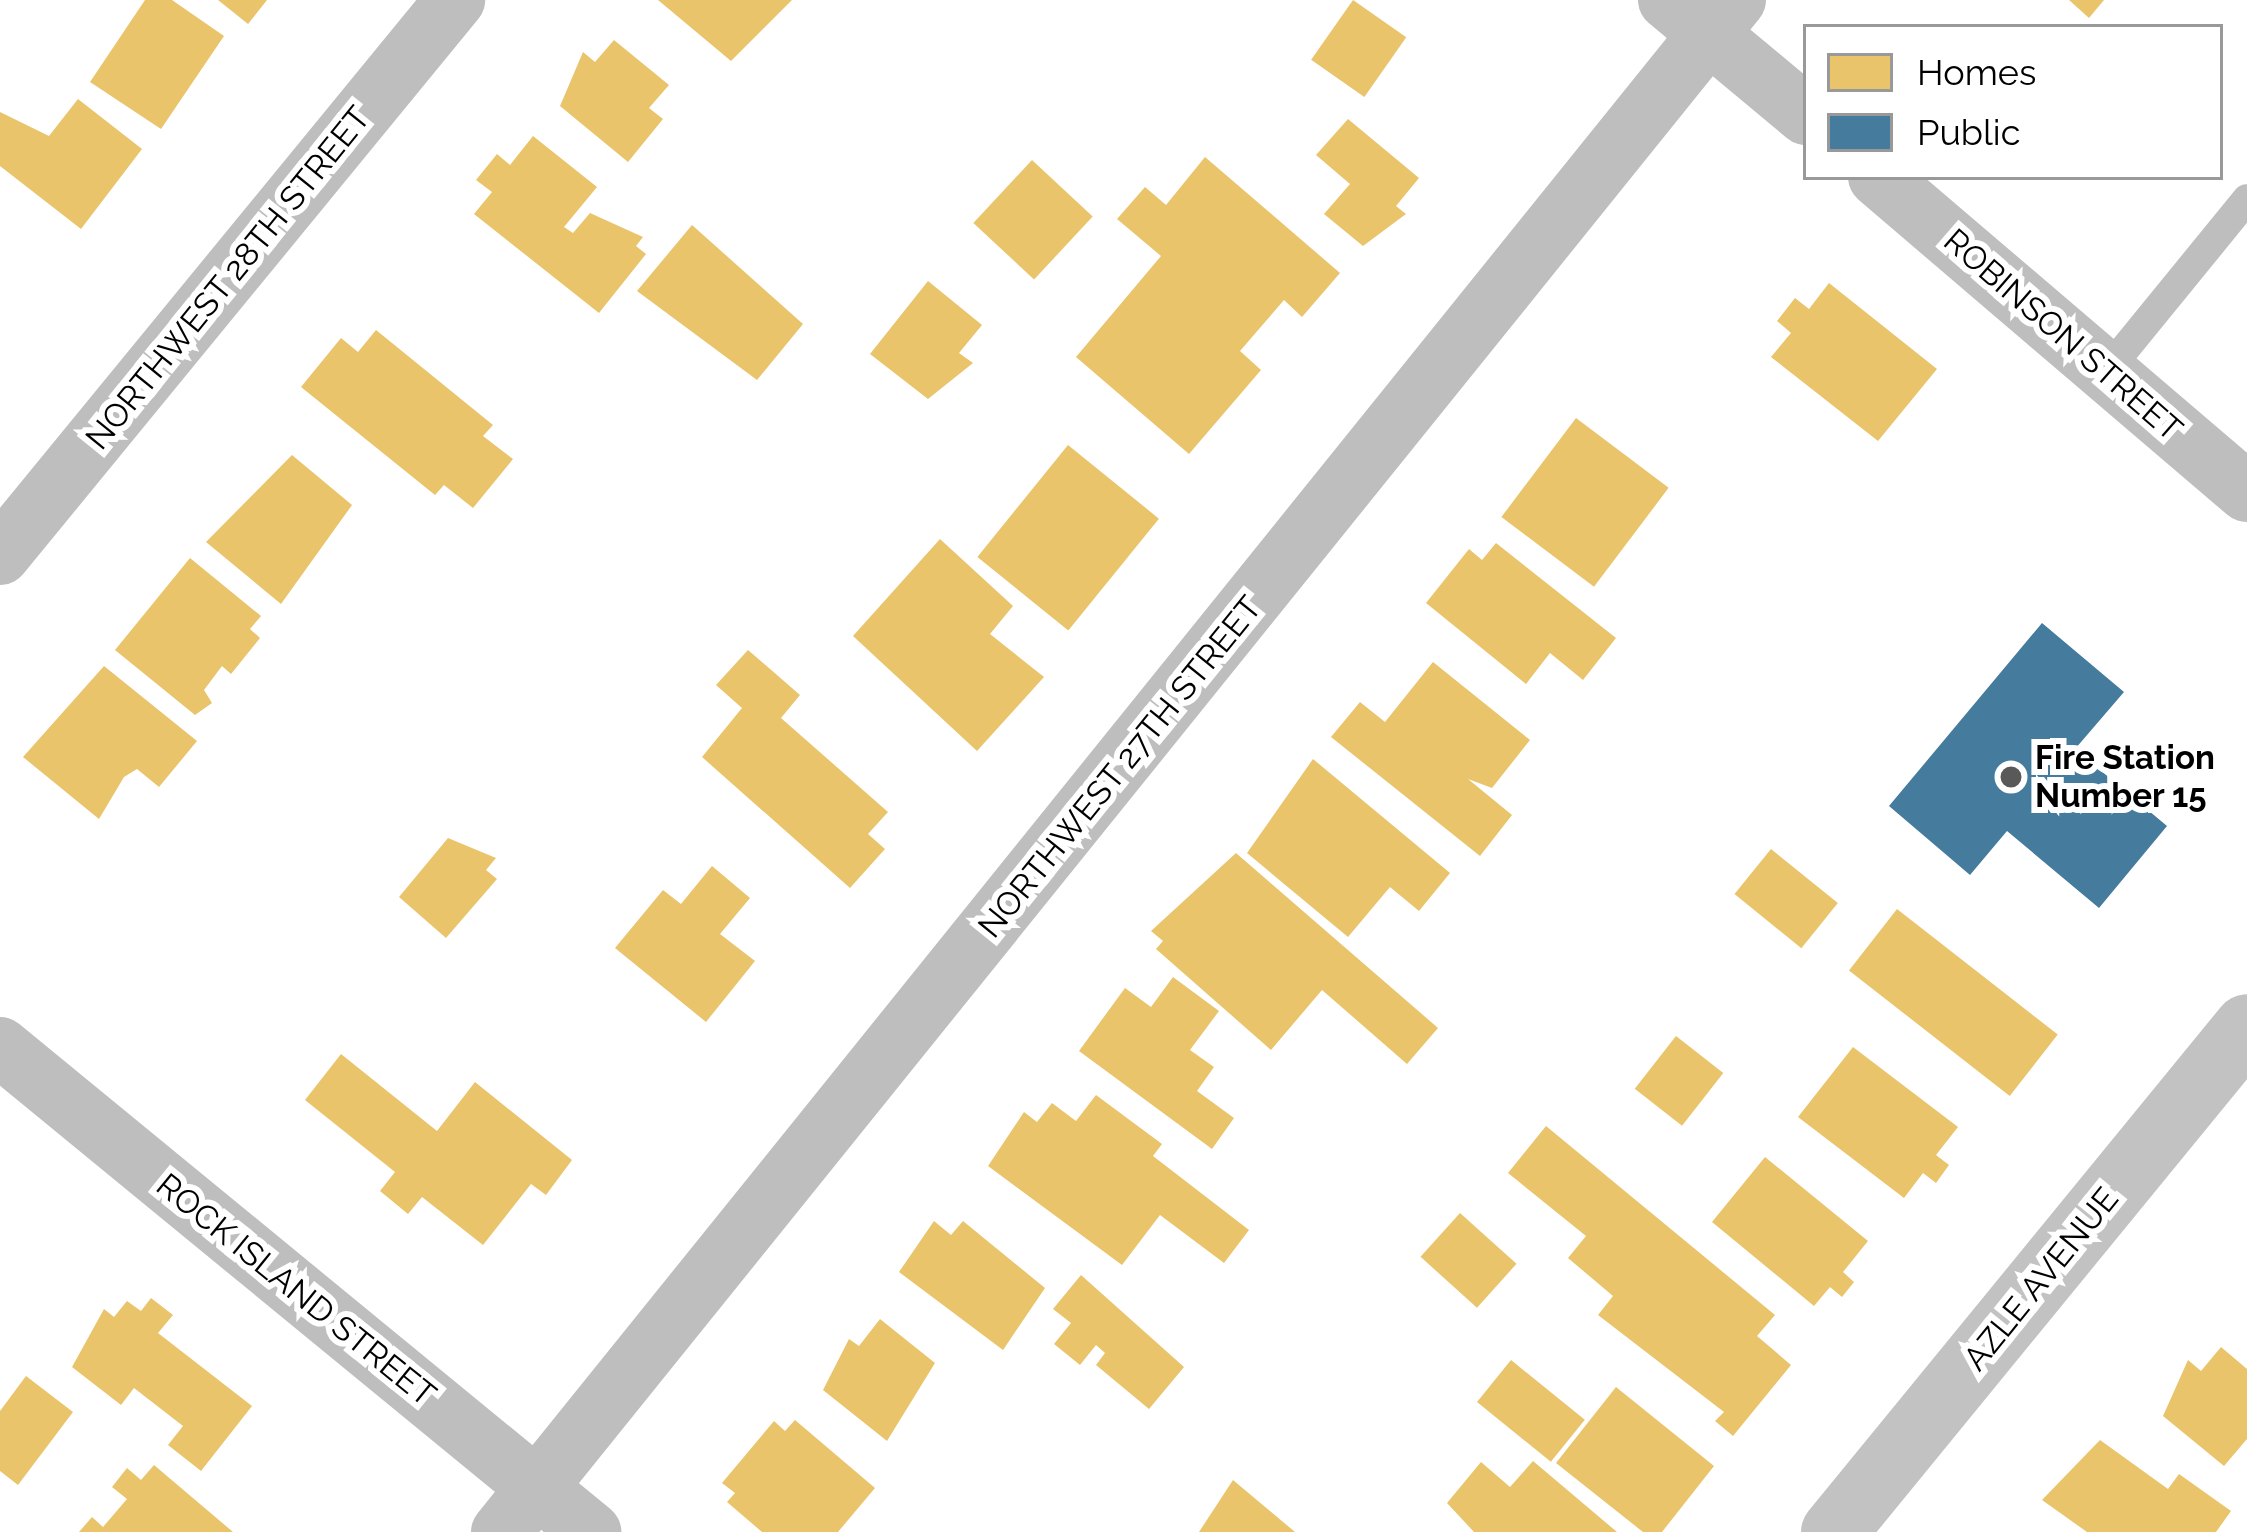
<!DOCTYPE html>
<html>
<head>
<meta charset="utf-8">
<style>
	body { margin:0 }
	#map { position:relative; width:2247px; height:1532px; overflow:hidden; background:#fff; font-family:Raleway,sans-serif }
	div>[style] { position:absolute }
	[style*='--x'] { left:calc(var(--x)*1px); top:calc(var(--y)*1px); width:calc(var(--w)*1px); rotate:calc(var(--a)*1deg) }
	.homes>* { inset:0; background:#e9c46a; transform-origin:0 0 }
	.public>* { inset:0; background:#457b9d }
	.lane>* { height:30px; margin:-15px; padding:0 15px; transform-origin:15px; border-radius:15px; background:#bebebe }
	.street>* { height:60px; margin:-30px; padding:0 30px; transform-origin:30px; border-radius:30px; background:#bebebe }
	.secondary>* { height:66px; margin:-33px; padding:0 33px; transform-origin:33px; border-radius:33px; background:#c2c2c2 }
	.dots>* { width:33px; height:33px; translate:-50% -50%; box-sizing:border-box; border:6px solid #fff; border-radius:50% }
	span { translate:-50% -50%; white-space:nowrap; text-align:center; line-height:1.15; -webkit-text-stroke:12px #fff; paint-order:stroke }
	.street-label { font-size:33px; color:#000 }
	.poi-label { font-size:33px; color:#000; font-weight:700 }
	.left { translate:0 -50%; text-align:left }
	.legend { position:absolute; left:1803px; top:24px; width:420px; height:156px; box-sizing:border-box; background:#fff; border:3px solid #999; margin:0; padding:15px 21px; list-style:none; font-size:36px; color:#000 }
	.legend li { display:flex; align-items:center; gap:24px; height:60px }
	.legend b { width:60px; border:3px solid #999 }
</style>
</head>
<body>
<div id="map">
	<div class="homes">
		<div style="clip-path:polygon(145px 0,172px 0,224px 36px,161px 129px,90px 82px)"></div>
		<div style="clip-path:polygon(218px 0,267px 0,248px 24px)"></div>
		<div style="clip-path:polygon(658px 0,792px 0,731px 61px)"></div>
		<div style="left:1353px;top:0;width:65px;height:73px;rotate:35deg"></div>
		<div style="clip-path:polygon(2069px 0,2104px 0,2089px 18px)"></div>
		<div style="clip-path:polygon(614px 40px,669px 85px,649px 108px,663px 119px,628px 162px,560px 106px,583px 52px,595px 62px)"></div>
		<div style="clip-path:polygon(78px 99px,142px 149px,81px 229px,0 166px,0 112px,49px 136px)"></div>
		<div style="clip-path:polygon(1348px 119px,1419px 178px,1396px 206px,1406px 214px,1363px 246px,1324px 214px,1350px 184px,1316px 155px)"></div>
		<div style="clip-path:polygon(533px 136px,597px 187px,564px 227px,573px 233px,590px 213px,643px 237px,636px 246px,646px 254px,599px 313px,474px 214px,492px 192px,476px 180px,497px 154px,510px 165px)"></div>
		<div style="clip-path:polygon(1205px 157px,1340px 273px,1302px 317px,1284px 300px,1240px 351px,1261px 370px,1189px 454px,1076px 357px,1161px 256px,1117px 219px,1145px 187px,1166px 205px)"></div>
		<div style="left:1032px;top:160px;width:83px;height:86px;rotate:43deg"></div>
		<div style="clip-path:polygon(692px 225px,803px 324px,757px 380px,637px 291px)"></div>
		<div style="clip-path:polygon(928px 281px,982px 325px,959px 353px,973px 363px,928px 399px,870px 354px)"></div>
		<div style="clip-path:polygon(1829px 283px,1937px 369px,1878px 441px,1771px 357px,1791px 333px,1777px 321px,1795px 298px,1809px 309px)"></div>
		<div style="clip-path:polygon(376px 330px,493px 425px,483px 436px,513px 459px,473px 508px,444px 485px,435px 495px,301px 387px,341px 338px,358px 352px)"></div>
		<div style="left:1576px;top:418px;width:116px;height:124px;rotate:37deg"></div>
		<div style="left:1068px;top:445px;width:117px;height:144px;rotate:39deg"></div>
		<div style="clip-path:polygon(292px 455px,352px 505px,281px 604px,206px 542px)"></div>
		<div style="clip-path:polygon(940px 539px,1013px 606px,990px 634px,1044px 677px,977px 751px,853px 636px)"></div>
		<div style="clip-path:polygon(1496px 543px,1616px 638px,1583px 680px,1550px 653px,1526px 684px,1426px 603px,1469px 549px,1482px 560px)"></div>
		<div style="clip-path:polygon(190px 558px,261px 616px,250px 629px,260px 638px,231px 674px,222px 666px,204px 690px,212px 703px,195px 715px,115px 650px)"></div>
		<div style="clip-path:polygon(748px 650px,800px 695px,781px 718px,888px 812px,868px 834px,885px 849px,850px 888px,702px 757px,742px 708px,716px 685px)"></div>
		<div style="clip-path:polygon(1433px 662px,1530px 740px,1492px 788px,1468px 779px,1512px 815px,1480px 856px,1331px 737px,1360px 702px,1385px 722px)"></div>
		<div style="clip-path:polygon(104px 666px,197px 741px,159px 787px,137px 769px,124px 777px,99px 819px,23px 757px)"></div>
		<div style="clip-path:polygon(1313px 759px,1450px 873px,1419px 911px,1390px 887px,1348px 937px,1247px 853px)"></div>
		<div style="clip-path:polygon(448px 838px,496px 858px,486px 870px,497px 879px,446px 938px,399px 897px)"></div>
		<div style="left:1771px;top:849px;width:86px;height:58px;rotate:39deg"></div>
		<div style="clip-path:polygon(1236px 853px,1438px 1028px,1407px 1064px,1322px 990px,1271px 1050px,1156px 949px,1163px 941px,1151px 931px)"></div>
		<div style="clip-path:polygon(712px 866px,750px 898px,720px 934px,755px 961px,706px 1022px,615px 948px,663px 890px,681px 904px)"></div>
		<div style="left:1897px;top:909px;width:204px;height:78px;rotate:38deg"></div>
		<div style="clip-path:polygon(1173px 977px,1219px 1011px,1190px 1050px,1214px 1067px,1197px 1091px,1234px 1118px,1212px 1149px,1079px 1051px,1125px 988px,1151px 1007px)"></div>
		<div style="left:1676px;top:1036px;width:60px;height:67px;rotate:38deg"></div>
		<div style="clip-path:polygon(1853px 1047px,1958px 1127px,1936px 1155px,1949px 1165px,1936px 1183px,1923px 1173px,1904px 1198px,1798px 1117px)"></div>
		<div style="clip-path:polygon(341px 1054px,437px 1131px,475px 1082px,572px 1160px,546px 1195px,531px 1184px,483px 1245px,422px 1197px,408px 1214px,380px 1191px,395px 1172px,305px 1100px)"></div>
		<div style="clip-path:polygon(1096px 1095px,1162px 1144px,1153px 1156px,1249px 1230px,1224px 1263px,1160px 1215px,1122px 1265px,988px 1166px,1024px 1112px,1037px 1122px,1052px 1103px,1076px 1121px)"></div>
		<div style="clip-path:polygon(1546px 1126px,1775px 1315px,1757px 1336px,1791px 1365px,1733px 1436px,1715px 1421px,1724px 1412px,1598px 1315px,1613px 1296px,1568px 1258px,1586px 1236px,1508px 1173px)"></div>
		<div style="clip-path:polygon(1765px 1157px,1868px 1241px,1843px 1272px,1854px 1282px,1842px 1297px,1830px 1287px,1814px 1306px,1712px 1222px)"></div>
		<div style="left:1460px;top:1213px;width:76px;height:59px;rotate:42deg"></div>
		<div style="clip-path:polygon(934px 1221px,951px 1235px,963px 1221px,1045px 1288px,1003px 1350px,899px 1272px)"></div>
		<div style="clip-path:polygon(1081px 1275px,1184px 1367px,1149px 1409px,1096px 1365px,1105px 1353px,1096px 1345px,1080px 1365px,1054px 1344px,1071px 1323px,1053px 1309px)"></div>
		<div style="clip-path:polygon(151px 1298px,173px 1315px,158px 1333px,252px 1406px,201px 1471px,168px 1445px,183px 1426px,134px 1388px,121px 1405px,72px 1367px,104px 1309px,114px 1317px,127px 1301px,141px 1311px)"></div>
		<div style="clip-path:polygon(880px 1319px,935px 1363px,887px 1441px,823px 1390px,849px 1339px,859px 1346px)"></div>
		<div style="clip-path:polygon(2221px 1347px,2247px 1369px,2247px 1439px,2224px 1466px,2163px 1416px,2188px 1360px,2201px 1371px)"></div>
		<div style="left:1511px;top:1360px;width:95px;height:54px;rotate:39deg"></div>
		<div style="clip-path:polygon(26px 1376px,73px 1412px,18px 1485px,0 1471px,0 1411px)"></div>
		<div style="clip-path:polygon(1616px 1387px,1714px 1466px,1662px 1532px,1643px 1532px,1556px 1463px)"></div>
		<div style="clip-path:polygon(795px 1420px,875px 1488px,838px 1532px,762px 1532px,727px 1502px,735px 1493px,722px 1483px,774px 1421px,785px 1431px)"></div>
		<div style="clip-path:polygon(2100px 1440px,2168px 1489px,2179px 1474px,2231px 1511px,2216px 1532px,2087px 1532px,2042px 1500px)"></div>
		<div style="clip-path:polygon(1533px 1461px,1617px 1532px,1474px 1532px,1447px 1503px,1481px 1462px,1510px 1487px)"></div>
		<div style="clip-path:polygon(154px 1465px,233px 1532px,79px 1532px,92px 1517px,103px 1527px,127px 1499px,112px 1487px,127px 1468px,141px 1480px)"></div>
		<div style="clip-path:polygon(1233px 1480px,1295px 1532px,1199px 1532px)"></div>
	</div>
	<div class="public">
		<div style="clip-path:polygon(2042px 623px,2124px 692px,2075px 749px,2167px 826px,2099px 908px,2007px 831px,1970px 875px,1889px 806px)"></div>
	</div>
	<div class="lane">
		<div style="--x:2106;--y:372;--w:223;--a:-50.8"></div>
	</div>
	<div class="street">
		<div style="--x:1668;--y:0;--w:180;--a:39.8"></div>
		<div style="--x:1878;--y:177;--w:485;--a:40.5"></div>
		<div style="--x:0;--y:555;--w:718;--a:-50.65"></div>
		<div style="--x:0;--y:1047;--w:765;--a:39.37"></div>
		<div style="--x:501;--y:1532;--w:1968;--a:-51.13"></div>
	</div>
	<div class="secondary">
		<div style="--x:1834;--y:1532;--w:652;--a:-50.72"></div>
	</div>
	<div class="dots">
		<div style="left:2011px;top:777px;background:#595959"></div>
	</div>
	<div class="street-label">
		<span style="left:228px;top:278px;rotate:-51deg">NORTHWEST 28TH STREET</span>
		<span style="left:2063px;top:335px;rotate:41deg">ROBINSON STREET</span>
		<span style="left:1120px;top:767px;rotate:-51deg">NORTHWEST 27TH STREET</span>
		<span style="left:2041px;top:1279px;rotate:-51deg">AZLE AVENUE</span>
		<span style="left:296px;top:1290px;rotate:39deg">ROCK ISLAND STREET</span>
	</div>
	<div class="poi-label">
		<span class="left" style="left:2035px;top:777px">Fire Station<br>Number 15</span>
	</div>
	<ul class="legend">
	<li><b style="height:33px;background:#e9c46a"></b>Homes</li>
	<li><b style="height:33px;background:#457b9d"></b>Public</li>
	</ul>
</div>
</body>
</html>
